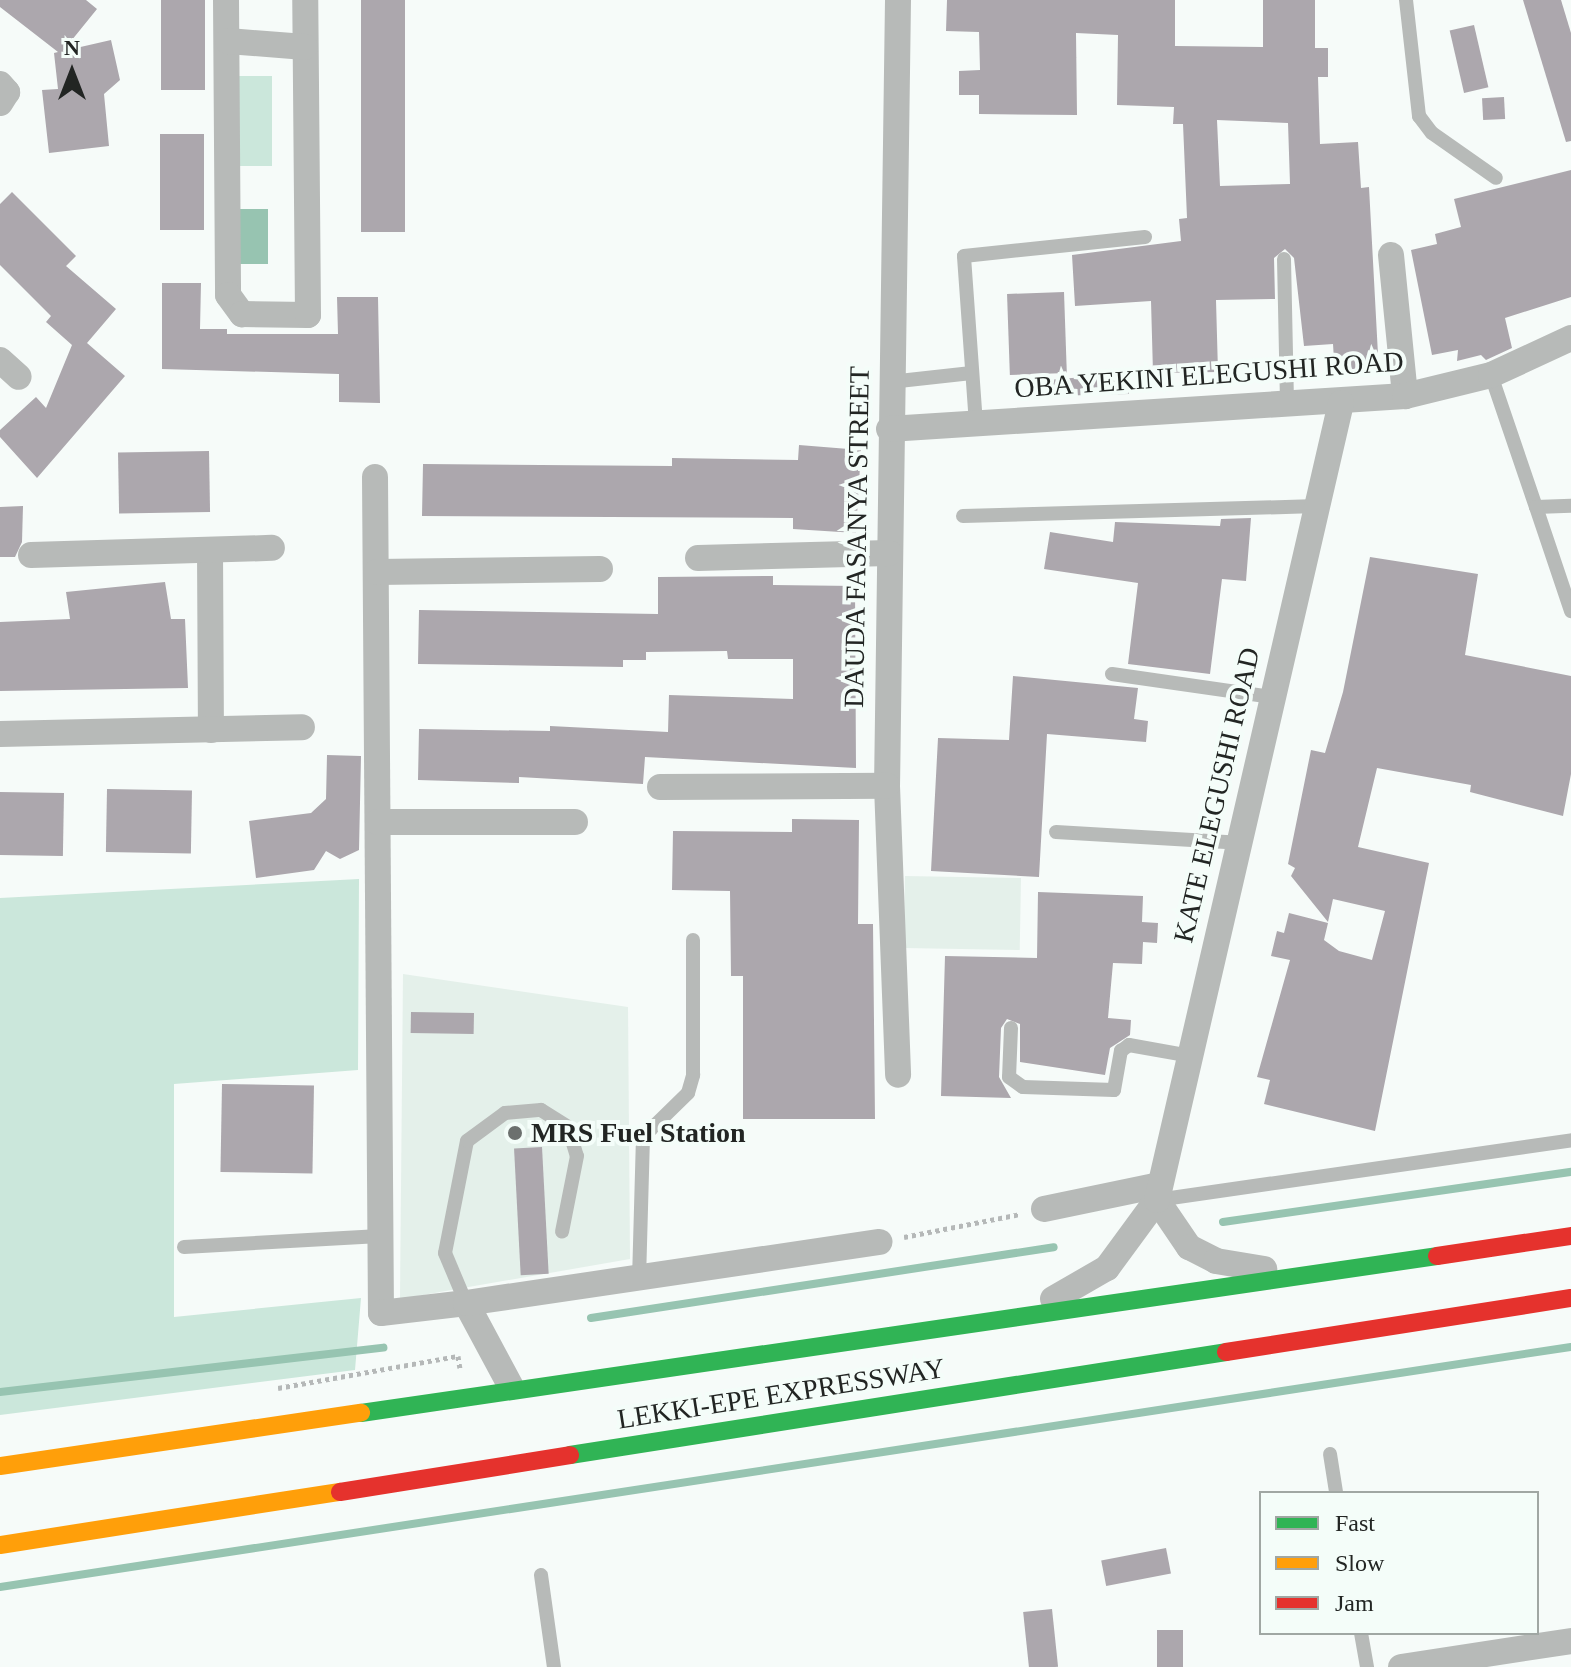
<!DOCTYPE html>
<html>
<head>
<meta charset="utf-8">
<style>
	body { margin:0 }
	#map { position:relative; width:1571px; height:1667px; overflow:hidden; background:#f6fbf9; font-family:"Times New Roman",serif }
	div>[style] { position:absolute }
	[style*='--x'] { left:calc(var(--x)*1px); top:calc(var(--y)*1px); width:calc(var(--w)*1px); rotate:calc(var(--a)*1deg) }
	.built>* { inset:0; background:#e4f0ea; transform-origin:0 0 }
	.green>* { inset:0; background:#cbe7db; transform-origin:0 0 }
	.water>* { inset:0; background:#97c4b1; transform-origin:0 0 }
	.stream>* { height:8px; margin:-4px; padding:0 4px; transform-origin:4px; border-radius:4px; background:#97c4b1 }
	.building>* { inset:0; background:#aca7ad; transform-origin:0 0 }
	.path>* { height:5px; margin-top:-2.5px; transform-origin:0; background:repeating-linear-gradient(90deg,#b5b8b8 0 4px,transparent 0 8px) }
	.lane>* { height:14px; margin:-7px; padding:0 7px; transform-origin:7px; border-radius:7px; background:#b7bab8 }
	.street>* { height:26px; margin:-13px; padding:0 13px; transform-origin:13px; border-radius:13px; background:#b7bab8 }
	.fast>* { height:18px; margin:-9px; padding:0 9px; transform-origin:9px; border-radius:9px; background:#30b455 }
	.slow>* { height:18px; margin:-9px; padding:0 9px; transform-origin:9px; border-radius:9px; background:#ff9f0a }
	.jam>* { height:18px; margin:-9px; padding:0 9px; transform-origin:9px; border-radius:9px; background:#e5322d }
	.dots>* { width:22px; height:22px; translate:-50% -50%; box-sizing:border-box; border:4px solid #f4fdf9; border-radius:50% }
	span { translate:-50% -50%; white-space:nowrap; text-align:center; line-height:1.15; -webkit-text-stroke:8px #f4fdf9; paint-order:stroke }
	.street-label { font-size:28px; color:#222523 }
	.poi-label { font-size:28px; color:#222523; font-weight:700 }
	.left { translate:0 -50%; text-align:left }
	.legend { position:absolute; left:1259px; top:1491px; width:280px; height:144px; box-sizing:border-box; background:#f4fdf9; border:2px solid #a0a7a3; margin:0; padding:10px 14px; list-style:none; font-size:24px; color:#222523 }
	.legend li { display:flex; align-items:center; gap:16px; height:40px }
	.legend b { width:40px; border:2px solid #a0a7a3 }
	.north { position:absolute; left:32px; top:32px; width:80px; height:80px; -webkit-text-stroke:6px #f4fdf9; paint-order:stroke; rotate:0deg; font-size:22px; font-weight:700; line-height:32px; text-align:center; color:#222523 }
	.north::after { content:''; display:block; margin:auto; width:28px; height:36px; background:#222523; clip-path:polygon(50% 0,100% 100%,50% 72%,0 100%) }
</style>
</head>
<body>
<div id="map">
	<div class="built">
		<div style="left:905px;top:876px;width:116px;height:72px;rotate:1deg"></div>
		<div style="clip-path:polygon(403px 974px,628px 1007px,630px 1259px,400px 1299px)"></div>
	</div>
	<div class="green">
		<div style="left:227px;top:76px;width:45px;height:90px"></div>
		<div style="clip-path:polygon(359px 879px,358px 1070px,174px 1084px,174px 1317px,361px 1298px,355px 1370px,0 1415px,0 898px)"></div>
	</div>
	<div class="water">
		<div style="left:237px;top:209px;width:31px;height:55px"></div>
	</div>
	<div class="stream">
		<div style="--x:1223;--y:1222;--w:352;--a:-8.2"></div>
		<div style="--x:591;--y:1318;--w:468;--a:-8.7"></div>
		<div style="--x:0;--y:1392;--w:386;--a:-6.6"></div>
		<div style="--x:0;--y:1587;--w:1589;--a:-8.69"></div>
	</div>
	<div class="building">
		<div style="clip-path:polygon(0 0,86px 0,97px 9px,63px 51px,111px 40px,120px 80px,104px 94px,109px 146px,49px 153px,42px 90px,58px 89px,54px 53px,58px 52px,0 7px)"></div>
		<div style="left:161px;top:0;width:44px;height:90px"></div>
		<div style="left:361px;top:0;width:44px;height:232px"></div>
		<div style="clip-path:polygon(evenodd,947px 0,1175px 0,1175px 46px,1263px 47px,1263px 0,1315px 0,1315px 48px,1328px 48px,1328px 77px,1318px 77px,1320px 144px,1358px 142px,1361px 188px,1369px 187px,1379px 373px,1335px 376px,1333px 344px,1304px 346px,1294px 258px,1285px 249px,1274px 258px,1275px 299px,1216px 300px,1218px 372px,1153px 373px,1151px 301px,1075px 306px,1072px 255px,1181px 241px,1179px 219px,1187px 218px,1183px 124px,1173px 124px,1174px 107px,1117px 105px,1118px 35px,1076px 33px,1077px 115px,979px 114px,979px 95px,959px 95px,959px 71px,980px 70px,979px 32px,946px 31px,947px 0,1217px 120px,1288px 123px,1290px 184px,1220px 186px,1217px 120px)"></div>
		<div style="clip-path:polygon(1523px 0,1561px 0,1571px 33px,1571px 141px,1566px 142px)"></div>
		<div style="left:1474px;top:25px;width:64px;height:25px;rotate:77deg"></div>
		<div style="left:1504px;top:97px;width:22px;height:22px;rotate:87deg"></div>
		<div style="left:160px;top:134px;width:44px;height:96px"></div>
		<div style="clip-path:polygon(1571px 170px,1571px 297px,1505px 318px,1512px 348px,1486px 360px,1481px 355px,1457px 361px,1458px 350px,1432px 355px,1411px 250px,1437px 244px,1435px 234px,1461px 227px,1454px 199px)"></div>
		<div style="clip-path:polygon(12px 192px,76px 256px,66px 266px,116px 309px,87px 343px,125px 376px,37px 478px,0 437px,0 430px,36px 397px,46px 408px,72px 345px,46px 322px,51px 316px,0 265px,0 204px)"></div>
		<div style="clip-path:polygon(162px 283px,201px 283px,200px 329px,227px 329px,227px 334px,338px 334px,337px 297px,378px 297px,380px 403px,339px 402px,339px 374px,162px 369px)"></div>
		<div style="left:1064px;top:292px;width:81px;height:57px;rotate:88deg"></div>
		<div style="clip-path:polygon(1129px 373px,1129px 394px,1050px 396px,1049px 380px)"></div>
		<div style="clip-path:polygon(799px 445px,861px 450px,856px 533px,793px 529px,793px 518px,422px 516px,423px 464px,672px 466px,672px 458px,798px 460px)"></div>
		<div style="left:209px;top:451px;width:61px;height:91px;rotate:89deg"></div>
		<div style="clip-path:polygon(23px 506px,22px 542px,15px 557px,0 557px,0 507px)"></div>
		<div style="clip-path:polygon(1251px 518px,1246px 581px,1222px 579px,1210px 674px,1128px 664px,1138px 583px,1044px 569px,1050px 532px,1113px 542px,1115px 522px,1220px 526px,1221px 519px)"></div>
		<div style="clip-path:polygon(1370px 557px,1478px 574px,1465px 655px,1571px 676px,1571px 774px,1563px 816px,1470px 792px,1471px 785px,1377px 768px,1358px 847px,1429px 863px,1375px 1131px,1264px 1104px,1270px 1080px,1257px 1077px,1290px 960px,1271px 956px,1277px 931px,1284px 933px,1289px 913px,1328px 923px,1324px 940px,1339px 951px,1372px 960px,1385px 911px,1333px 899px,1328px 922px,1291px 876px,1295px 868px,1288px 864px,1311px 750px,1325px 753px,1343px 692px)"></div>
		<div style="clip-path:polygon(773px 576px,773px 585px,855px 586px,856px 768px,645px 757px,643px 784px,519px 777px,519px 783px,418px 780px,419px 729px,550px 731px,550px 726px,668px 732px,669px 695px,793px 699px,793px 659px,728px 659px,727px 651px,646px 652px,646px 660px,623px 660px,623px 667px,418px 664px,419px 610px,658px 614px,658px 577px)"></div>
		<div style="clip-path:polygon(165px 582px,171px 619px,185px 619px,188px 688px,0 691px,0 622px,70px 619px,66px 592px)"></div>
		<div style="clip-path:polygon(1013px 676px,1138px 688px,1134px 719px,1148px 721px,1146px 742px,1047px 734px,1039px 877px,931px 871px,938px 738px,1009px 740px)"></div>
		<div style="clip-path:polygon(327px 755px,361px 756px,359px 850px,340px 859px,326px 851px,314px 870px,256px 878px,249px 821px,311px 813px,326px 799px)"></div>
		<div style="left:107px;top:789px;width:85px;height:63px;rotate:1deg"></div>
		<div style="left:0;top:792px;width:64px;height:63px;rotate:1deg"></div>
		<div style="clip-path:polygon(792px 819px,859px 820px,858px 924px,873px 924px,875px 1119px,743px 1119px,743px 976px,731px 976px,730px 891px,672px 890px,673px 831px,792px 832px)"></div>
		<div style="clip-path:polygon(1038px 892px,1143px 896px,1142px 922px,1158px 923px,1157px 943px,1143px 942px,1142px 964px,1113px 963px,1108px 1018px,1131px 1020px,1130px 1035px,1110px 1048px,1105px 1075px,1020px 1062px,1020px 1024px,1007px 1019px,1001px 1028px,999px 1077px,1011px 1098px,941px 1096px,945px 956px,1037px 958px)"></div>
		<div style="left:411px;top:1012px;width:63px;height:21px;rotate:1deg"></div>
		<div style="left:222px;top:1084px;width:92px;height:88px;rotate:1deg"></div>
		<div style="left:542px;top:1147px;width:127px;height:28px;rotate:87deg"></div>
		<div style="left:1166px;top:1548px;width:26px;height:66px;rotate:79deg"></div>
		<div style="left:1052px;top:1609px;width:58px;height:29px;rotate:84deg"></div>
		<div style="left:1157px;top:1630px;width:26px;height:37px"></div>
	</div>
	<div class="path">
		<div style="--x:904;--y:1237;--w:118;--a:-11.2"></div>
		<div style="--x:278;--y:1388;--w:183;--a:-10.1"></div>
		<div style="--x:458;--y:1356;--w:12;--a:81"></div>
	</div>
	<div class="lane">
		<div style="--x:1406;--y:0;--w:117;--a:83.6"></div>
		<div style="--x:1419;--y:116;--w:21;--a:53"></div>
		<div style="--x:1432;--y:133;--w:78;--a:35.1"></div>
		<div style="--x:1284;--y:259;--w:147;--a:88.8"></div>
		<div style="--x:1491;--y:375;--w:139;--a:71.2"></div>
		<div style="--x:1536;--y:507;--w:35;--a:-2"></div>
		<div style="--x:890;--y:382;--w:82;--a:-6.3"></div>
		<div style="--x:976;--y:424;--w:168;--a:-94.1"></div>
		<div style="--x:964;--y:256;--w:182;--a:-6"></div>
		<div style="--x:1536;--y:507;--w:110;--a:71.4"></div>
		<div style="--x:963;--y:516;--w:354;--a:-1.6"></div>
		<div style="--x:1112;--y:674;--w:162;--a:8.2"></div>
		<div style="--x:1056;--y:832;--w:183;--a:3.4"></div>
		<div style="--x:1011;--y:1028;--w:49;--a:92.3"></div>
		<div style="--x:1009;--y:1077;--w:17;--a:36"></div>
		<div style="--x:1023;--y:1087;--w:91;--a:1.9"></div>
		<div style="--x:1114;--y:1090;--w:40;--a:-80"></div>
		<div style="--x:1121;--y:1051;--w:10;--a:-37"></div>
		<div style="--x:1129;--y:1045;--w:62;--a:10.2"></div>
		<div style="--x:1157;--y:1200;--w:418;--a:-8.2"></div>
		<div style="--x:184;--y:1247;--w:196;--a:-3.2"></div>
		<div style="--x:639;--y:1280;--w:143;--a:-88.4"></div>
		<div style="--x:643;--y:1137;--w:63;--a:-44.4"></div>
		<div style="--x:688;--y:1093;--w:19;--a:-74"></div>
		<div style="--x:693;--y:1075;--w:135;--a:-90"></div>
		<div style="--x:466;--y:1303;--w:54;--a:-112.8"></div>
		<div style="--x:445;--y:1253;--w:114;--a:-78.9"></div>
		<div style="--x:467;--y:1141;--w:47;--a:-36.4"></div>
		<div style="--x:505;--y:1113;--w:36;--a:-5"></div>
		<div style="--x:541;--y:1110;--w:32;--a:32"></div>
		<div style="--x:568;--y:1127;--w:30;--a:73"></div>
		<div style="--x:577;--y:1156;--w:77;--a:101.2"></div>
		<div style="--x:1330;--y:1454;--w:39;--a:81"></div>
		<div style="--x:541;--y:1575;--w:93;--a:82"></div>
		<div style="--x:1361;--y:1633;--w:35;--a:80"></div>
	</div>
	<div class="street">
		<div style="--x:226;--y:0;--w:295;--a:89.6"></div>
		<div style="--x:228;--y:295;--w:24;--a:54"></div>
		<div style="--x:242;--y:314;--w:66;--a:0.9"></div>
		<div style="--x:308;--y:315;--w:315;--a:-90.5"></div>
		<div style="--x:898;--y:0;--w:786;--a:90.8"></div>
		<div style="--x:887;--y:786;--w:289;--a:87.8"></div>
		<div style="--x:228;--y:41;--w:77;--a:4.5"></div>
		<div style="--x:0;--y:84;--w:11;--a:49"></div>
		<div style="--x:7;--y:92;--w:13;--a:122"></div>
		<div style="--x:1391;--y:255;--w:142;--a:84.3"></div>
		<div style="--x:0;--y:360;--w:25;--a:42"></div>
		<div style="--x:889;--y:429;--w:517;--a:-3.66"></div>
		<div style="--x:1405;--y:396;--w:89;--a:-13.7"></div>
		<div style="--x:1491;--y:375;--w:88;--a:-24.8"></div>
		<div style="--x:375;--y:477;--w:836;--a:89.59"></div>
		<div style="--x:381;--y:1313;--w:86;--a:-6.7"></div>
		<div style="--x:466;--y:1303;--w:95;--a:61.8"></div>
		<div style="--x:210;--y:550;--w:180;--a:89.7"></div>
		<div style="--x:31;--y:555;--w:241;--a:-1.7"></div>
		<div style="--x:698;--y:558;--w:191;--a:-1.5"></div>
		<div style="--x:377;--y:572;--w:223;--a:-0.8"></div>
		<div style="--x:0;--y:734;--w:302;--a:-1.3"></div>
		<div style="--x:660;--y:787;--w:227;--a:-0.3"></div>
		<div style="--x:378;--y:822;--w:197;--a:0"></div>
		<div style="--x:1157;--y:1200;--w:57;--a:55.8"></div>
		<div style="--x:1189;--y:1247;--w:30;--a:27"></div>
		<div style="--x:1216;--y:1261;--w:49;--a:9.5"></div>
		<div style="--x:1044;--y:1209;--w:118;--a:-11.7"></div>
		<div style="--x:1053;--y:1299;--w:62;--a:-29.9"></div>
		<div style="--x:1107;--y:1268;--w:84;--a:-53.7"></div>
		<div style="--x:1157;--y:1200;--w:818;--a:-77"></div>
		<div style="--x:466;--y:1303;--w:418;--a:-8.4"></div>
		<div style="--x:1401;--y:1667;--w:172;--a:-8.7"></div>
	</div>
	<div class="fast">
		<div style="--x:361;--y:1413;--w:1087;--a:-8.3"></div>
		<div style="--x:570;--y:1455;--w:664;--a:-8.92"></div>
	</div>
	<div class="slow">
		<div style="--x:0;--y:1466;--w:365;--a:-8.4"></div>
		<div style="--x:0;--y:1545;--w:344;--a:-8.9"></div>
	</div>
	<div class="jam">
		<div style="--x:1437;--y:1256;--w:135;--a:-8.5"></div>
		<div style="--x:1226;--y:1352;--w:349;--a:-8.9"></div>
		<div style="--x:340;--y:1492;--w:233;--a:-9.1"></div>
	</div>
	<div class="dots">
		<div style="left:515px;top:1133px;background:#6c706e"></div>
	</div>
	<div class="street-label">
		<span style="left:1209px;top:375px;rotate:-4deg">OBA YEKINI ELEGUSHI ROAD</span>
		<span style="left:857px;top:537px;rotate:-89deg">DAUDA FASANYA STREET</span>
		<span style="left:1217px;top:795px;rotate:-77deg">KATE ELEGUSHI ROAD</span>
		<span style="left:781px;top:1394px;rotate:-9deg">LEKKI-EPE EXPRESSWAY</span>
	</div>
	<div class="poi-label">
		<span class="left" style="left:531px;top:1133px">MRS Fuel Station</span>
	</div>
	<ul class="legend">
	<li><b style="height:10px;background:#30b455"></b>Fast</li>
	<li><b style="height:10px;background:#ff9f0a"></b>Slow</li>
	<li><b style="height:10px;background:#e5322d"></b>Jam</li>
	</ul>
	<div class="north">N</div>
</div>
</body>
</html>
